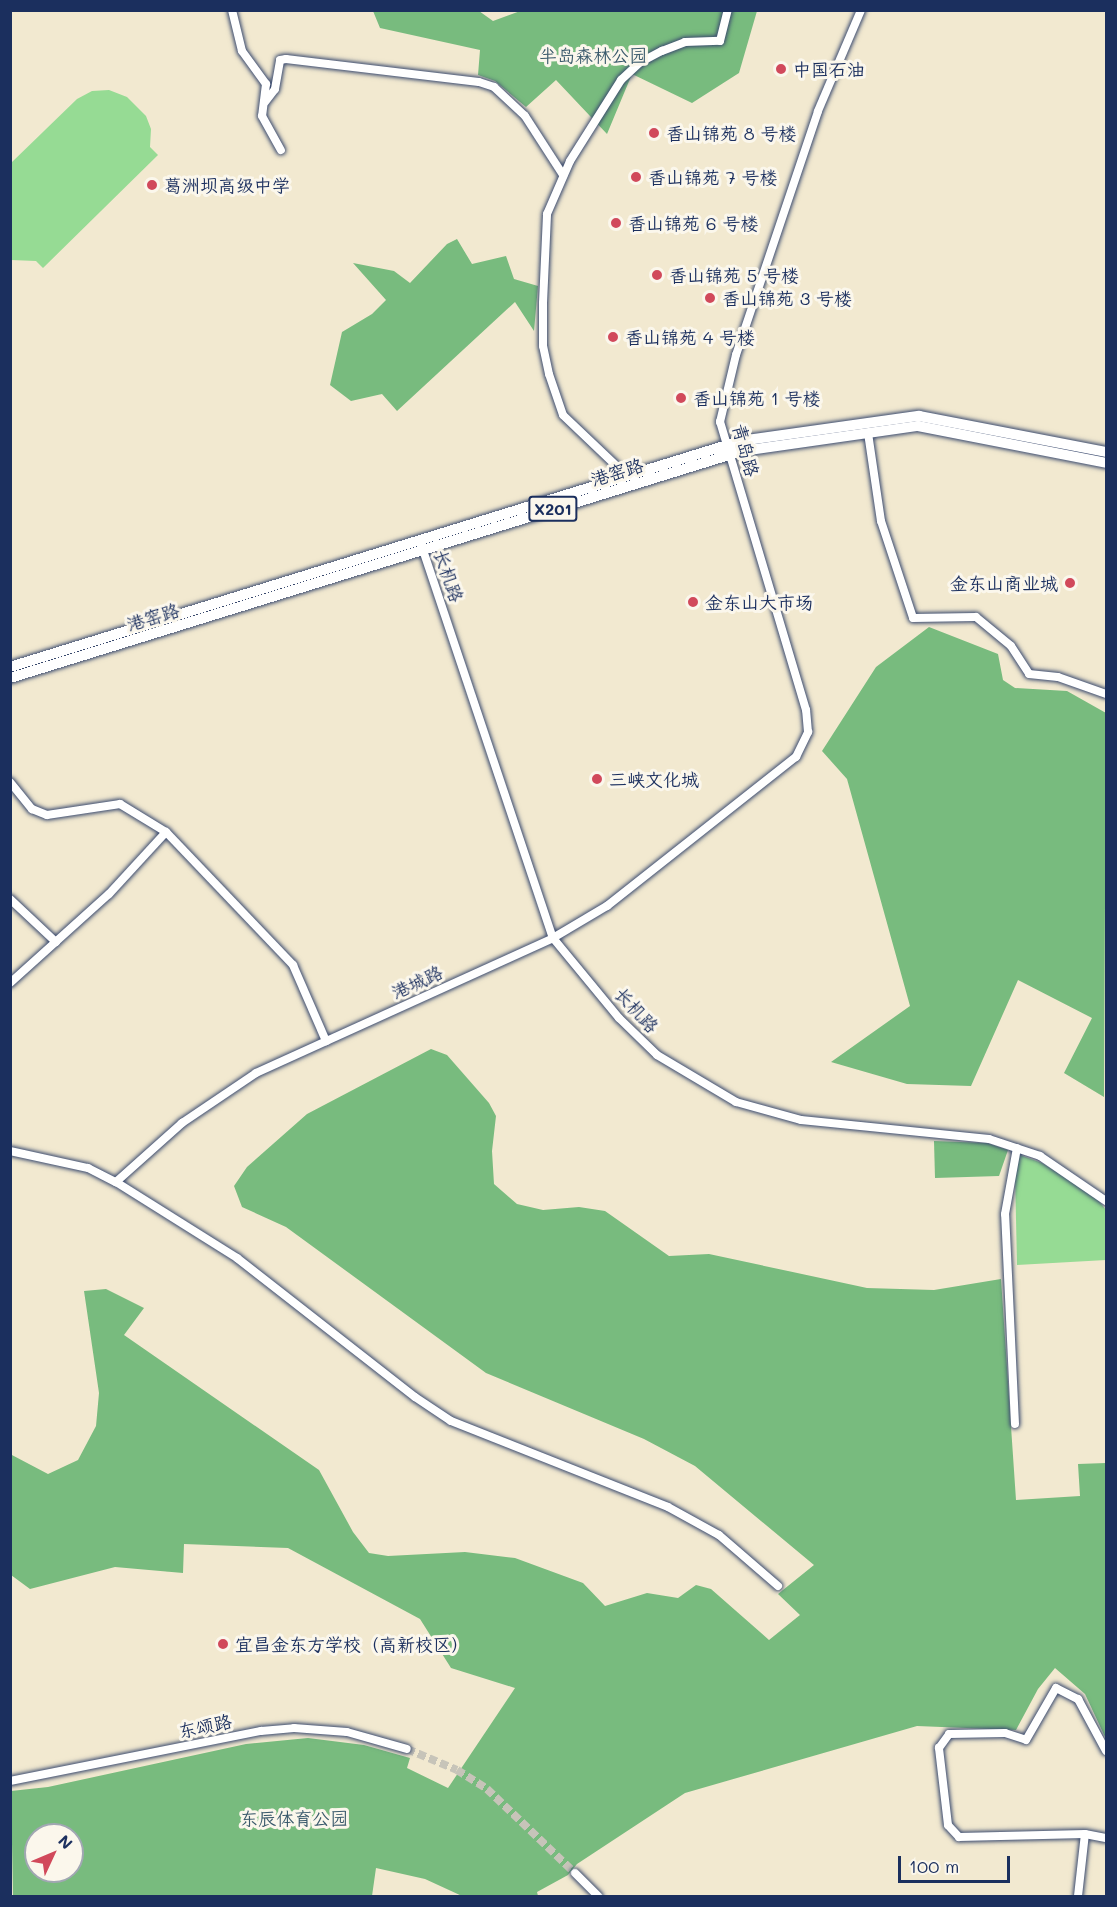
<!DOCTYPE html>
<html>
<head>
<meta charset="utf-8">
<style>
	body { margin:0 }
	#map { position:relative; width:1117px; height:1907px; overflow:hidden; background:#f2e9d0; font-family:Mali,"LXGW WenKai TC",sans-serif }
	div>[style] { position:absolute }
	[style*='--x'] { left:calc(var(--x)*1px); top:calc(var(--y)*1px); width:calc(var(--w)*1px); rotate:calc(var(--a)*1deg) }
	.green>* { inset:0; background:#96db94 }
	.forest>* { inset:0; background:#78bb7e }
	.minor-tunnel>* { height:8px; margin-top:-4px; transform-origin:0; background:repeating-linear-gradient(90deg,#c7c4b9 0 8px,transparent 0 12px) }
	.roads { filter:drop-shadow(0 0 2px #3b4b6f) drop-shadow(0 0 2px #3b4b6f) }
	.minor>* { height:8px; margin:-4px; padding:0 4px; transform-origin:4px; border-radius:4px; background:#fff }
	.major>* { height:10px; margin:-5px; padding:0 5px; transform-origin:5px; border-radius:5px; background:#fff }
	.dots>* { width:16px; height:16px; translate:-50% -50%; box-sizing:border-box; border:3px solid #fbf7ec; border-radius:50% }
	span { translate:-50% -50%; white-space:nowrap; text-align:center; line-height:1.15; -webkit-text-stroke:6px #fbf7ec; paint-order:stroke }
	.shield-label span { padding:2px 4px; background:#fbf7ec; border:2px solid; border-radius:4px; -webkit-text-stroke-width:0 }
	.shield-label { font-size:16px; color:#1b2f5e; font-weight:700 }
	.park-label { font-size:18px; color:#3a5a6c }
	.poi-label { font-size:18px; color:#1b2f5e }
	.left { translate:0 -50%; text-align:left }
	.right { translate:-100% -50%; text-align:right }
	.street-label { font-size:18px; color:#1b2f5e }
	.frame { position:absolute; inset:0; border:12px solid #1b2f5e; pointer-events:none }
	.north { position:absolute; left:24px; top:1823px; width:60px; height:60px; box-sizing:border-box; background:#fbf7ec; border:2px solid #a1a7b3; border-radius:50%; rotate:46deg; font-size:16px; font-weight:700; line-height:24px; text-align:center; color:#1b2f5e }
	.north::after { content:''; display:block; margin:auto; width:21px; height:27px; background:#d1495b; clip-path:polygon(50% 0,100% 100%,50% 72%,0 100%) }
	.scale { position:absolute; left:898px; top:1856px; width:112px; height:27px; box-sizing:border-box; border:3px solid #1b2f5e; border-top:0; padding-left:8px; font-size:18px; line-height:21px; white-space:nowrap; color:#1b2f5e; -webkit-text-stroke:4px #fbf7ec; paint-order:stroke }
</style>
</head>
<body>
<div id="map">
	<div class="green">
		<div style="clip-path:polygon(109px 90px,127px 97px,146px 116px,151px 129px,150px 147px,158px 155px,43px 268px,36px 261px,11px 260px,11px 163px,77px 99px,92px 91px)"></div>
		<div style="clip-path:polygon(1020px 1155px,1042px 1163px,1095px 1196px,1106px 1210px,1106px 1260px,1017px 1265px,1015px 1174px)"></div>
	</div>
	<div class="forest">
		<div style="clip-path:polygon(523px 10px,757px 11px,739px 73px,692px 103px,632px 74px,607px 134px,556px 80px,526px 107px,495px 81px,478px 75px,480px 50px,380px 28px,373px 11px,479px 11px,493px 21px)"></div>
		<div style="clip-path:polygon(457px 239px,472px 264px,506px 256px,514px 279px,538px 286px,534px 331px,515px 302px,397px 411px,382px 394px,351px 401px,330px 385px,342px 332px,372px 314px,386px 300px,353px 263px,394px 271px,410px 283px,447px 244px)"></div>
		<div style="clip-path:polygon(929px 627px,998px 654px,1003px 680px,1015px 688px,1067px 691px,1106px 713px,1104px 1097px,1064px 1073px,1092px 1018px,1018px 980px,971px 1086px,907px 1084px,831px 1062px,910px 1006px,847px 779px,822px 751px,876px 667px)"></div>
		<div style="clip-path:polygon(evenodd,431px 1049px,447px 1055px,489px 1103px,496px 1116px,492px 1151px,494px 1184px,517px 1204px,543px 1210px,579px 1207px,605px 1211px,669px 1256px,709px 1254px,867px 1288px,934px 1290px,1001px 1279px,1016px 1500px,1080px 1496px,1078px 1464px,1106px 1463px,1106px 1739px,1085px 1694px,1055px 1668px,1038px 1689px,1016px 1730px,917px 1726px,685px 1793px,577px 1864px,568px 1875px,537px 1892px,538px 1896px,462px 1896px,425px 1879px,376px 1868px,372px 1896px,13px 1896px,11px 1791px,48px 1787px,246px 1744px,308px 1738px,364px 1745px,410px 1758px,407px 1768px,448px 1788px,515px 1688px,451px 1668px,420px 1619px,288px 1548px,184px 1544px,183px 1573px,115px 1567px,30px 1589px,11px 1575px,10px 1454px,48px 1474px,78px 1460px,96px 1426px,99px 1393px,84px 1291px,106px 1289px,144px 1308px,124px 1335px,319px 1470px,353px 1532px,369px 1553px,388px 1556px,465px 1552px,515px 1558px,583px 1583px,605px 1606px,647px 1593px,678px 1598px,696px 1585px,711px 1589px,769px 1640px,800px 1615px,778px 1594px,814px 1565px,695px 1466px,644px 1439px,486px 1373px,286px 1227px,242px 1207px,234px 1186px,247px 1167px,307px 1114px,431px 1049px,36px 1835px,72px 1835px,72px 1871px,36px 1871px,36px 1835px)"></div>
		<div style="clip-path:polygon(934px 1141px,987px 1143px,1008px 1150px,999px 1176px,935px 1178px)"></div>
	</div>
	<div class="minor-tunnel">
		<div style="--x:407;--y:1749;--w:54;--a:22.8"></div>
		<div style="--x:457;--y:1770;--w:36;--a:32"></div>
		<div style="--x:487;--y:1789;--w:122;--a:43.7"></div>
	</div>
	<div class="roads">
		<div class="minor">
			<div style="--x:232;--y:10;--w:42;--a:76.3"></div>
			<div style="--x:242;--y:51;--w:41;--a:54"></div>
			<div style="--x:266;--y:84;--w:32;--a:97"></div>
			<div style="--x:262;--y:116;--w:39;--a:61"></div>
			<div style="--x:265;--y:102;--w:16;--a:-52"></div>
			<div style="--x:275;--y:89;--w:29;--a:-80"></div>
			<div style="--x:280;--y:60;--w:6;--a:-9"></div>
			<div style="--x:286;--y:59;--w:194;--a:6.8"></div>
			<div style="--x:479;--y:82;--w:16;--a:18"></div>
			<div style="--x:494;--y:87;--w:42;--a:43.1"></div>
			<div style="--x:525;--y:116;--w:70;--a:57.2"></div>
			<div style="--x:868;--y:433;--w:89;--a:81.6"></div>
			<div style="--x:881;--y:521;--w:102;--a:71.7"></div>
			<div style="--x:913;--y:618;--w:63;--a:-0.9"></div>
			<div style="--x:976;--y:617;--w:45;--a:39.6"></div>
			<div style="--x:1011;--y:646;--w:33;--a:57"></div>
			<div style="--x:1029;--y:674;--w:29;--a:6"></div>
			<div style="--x:1058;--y:677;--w:51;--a:19.5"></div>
			<div style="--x:627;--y:476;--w:88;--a:-136.4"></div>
			<div style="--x:563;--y:415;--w:43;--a:-108.9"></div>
			<div style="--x:549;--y:374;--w:29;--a:-102"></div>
			<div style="--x:543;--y:346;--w:43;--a:-90"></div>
			<div style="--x:543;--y:303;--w:89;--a:-87.4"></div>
			<div style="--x:547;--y:214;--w:58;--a:-66.5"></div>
			<div style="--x:570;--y:161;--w:96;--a:-57.8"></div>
			<div style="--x:621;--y:80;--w:25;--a:-43"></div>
			<div style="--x:639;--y:63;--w:26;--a:-28"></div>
			<div style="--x:662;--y:51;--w:25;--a:-21"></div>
			<div style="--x:685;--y:42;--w:35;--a:-2"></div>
			<div style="--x:720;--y:41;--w:32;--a:-76"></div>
			<div style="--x:422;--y:547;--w:412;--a:71.5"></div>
			<div style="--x:553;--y:938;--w:104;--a:50.5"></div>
			<div style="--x:619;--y:1018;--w:53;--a:44.2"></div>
			<div style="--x:657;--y:1055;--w:92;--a:30.7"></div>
			<div style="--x:736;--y:1102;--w:67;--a:15.5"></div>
			<div style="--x:801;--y:1120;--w:189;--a:5.8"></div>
			<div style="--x:989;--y:1139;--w:54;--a:18.4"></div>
			<div style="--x:1040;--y:1156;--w:80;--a:34.3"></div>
			<div style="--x:10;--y:782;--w:35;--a:51"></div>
			<div style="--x:32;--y:809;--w:16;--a:22"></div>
			<div style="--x:47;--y:815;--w:74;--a:-8.6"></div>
			<div style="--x:120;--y:804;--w:54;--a:31.3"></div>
			<div style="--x:166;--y:832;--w:184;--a:46.3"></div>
			<div style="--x:293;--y:965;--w:83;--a:66.5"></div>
			<div style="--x:10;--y:899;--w:63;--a:43.1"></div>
			<div style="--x:10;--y:983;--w:133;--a:-42"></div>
			<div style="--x:109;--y:894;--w:84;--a:-47.4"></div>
			<div style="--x:10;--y:1151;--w:80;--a:12.3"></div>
			<div style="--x:88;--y:1168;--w:31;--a:27"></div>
			<div style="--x:116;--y:1182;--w:89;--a:-41.8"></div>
			<div style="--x:182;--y:1123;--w:89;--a:-34"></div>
			<div style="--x:256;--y:1073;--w:326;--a:-24.4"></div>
			<div style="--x:553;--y:938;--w:63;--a:-30.7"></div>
			<div style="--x:607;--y:906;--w:241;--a:-38.3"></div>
			<div style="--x:796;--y:757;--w:28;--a:-64"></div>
			<div style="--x:808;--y:732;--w:22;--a:-95"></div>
			<div style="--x:806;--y:710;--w:301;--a:-106.6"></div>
			<div style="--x:720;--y:422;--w:69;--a:-76.6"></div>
			<div style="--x:736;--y:355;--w:257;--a:-71.4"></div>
			<div style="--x:818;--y:111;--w:110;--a:-66.9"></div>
			<div style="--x:116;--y:1182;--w:143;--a:32.1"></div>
			<div style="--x:237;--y:1258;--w:226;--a:38"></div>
			<div style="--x:415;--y:1397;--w:43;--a:33.7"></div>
			<div style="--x:451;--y:1421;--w:233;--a:21.6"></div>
			<div style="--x:668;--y:1507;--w:58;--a:28.8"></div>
			<div style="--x:719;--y:1535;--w:78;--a:40.8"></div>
			<div style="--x:1015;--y:1424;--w:210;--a:-92.7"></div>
			<div style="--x:1005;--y:1214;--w:67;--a:-79.7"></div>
			<div style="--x:10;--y:1781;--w:256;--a:-11.3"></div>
			<div style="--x:261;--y:1731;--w:33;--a:-5"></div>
			<div style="--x:294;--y:1728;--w:53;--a:4.3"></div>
			<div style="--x:347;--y:1732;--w:62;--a:15.8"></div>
			<div style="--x:1085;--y:1834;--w:21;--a:11"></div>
			<div style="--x:575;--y:1873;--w:33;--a:45"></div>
			<div style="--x:1078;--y:1896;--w:62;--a:-83.6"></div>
			<div style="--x:1085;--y:1834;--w:126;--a:178.6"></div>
			<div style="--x:959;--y:1837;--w:16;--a:-133"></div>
			<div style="--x:948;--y:1825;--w:78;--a:-96.7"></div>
			<div style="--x:939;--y:1748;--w:17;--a:-54"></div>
			<div style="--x:949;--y:1734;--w:56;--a:-1"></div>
			<div style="--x:1005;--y:1733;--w:22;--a:18"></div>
			<div style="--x:1026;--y:1740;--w:60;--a:-60"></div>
			<div style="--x:1056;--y:1688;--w:25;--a:27"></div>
			<div style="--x:1078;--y:1699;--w:59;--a:61.7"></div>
		</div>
		<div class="major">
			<div style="--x:10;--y:667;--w:764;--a:-17.2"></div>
			<div style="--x:740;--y:441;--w:181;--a:-8"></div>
			<div style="--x:919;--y:416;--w:190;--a:10.9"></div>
			<div style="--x:10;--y:678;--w:766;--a:-17.23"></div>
			<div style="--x:742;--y:451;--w:178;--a:-8.1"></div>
			<div style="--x:918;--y:426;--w:192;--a:11.1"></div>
		</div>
	</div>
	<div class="dots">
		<div style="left:781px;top:69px;background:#d1495b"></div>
		<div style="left:654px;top:133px;background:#d1495b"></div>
		<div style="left:636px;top:177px;background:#d1495b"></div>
		<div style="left:152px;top:185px;background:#d1495b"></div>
		<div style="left:616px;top:223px;background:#d1495b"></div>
		<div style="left:657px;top:275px;background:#d1495b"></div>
		<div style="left:710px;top:298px;background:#d1495b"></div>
		<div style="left:613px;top:337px;background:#d1495b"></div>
		<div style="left:681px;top:398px;background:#d1495b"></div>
		<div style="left:1070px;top:583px;background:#d1495b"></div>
		<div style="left:693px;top:602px;background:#d1495b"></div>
		<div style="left:597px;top:779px;background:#d1495b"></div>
		<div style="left:223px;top:1644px;background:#d1495b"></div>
	</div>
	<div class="shield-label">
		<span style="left:553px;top:509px">X201</span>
	</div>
	<div class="park-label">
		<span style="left:593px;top:55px">半岛森林公园</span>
		<span style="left:294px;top:1818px">东辰体育公园</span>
	</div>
	<div class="poi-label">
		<span class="left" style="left:793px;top:69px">中国石油</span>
		<span class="left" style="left:666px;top:133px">香山锦苑 8 号楼</span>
		<span class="left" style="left:648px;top:177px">香山锦苑 7 号楼</span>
		<span class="left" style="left:164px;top:185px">葛洲坝高级中学</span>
		<span class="left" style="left:628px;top:223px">香山锦苑 6 号楼</span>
		<span class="left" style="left:669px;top:275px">香山锦苑 5 号楼</span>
		<span class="left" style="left:722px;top:298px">香山锦苑 3 号楼</span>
		<span class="left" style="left:625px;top:337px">香山锦苑 4 号楼</span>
		<span class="left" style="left:693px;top:398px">香山锦苑 1 号楼</span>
		<span class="right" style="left:1058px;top:583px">金东山商业城</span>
		<span class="left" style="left:705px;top:602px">金东山大市场</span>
		<span class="left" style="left:609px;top:779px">三峡文化城</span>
		<span class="left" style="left:235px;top:1644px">宜昌金东方学校（高新校区）</span>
	</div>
	<div class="street-label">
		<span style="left:746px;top:450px;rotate:75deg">青岛路</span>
		<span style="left:617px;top:472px;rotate:-17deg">港窑路</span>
		<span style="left:449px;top:576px;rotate:71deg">长机路</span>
		<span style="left:153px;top:617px;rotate:-17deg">港窑路</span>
		<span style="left:417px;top:982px;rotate:-25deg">港城路</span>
		<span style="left:637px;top:1010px;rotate:47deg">长机路</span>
		<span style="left:205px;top:1726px;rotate:-12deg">东颂路</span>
	</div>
	<div class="frame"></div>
	<div class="north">N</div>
	<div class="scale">100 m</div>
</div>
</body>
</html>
